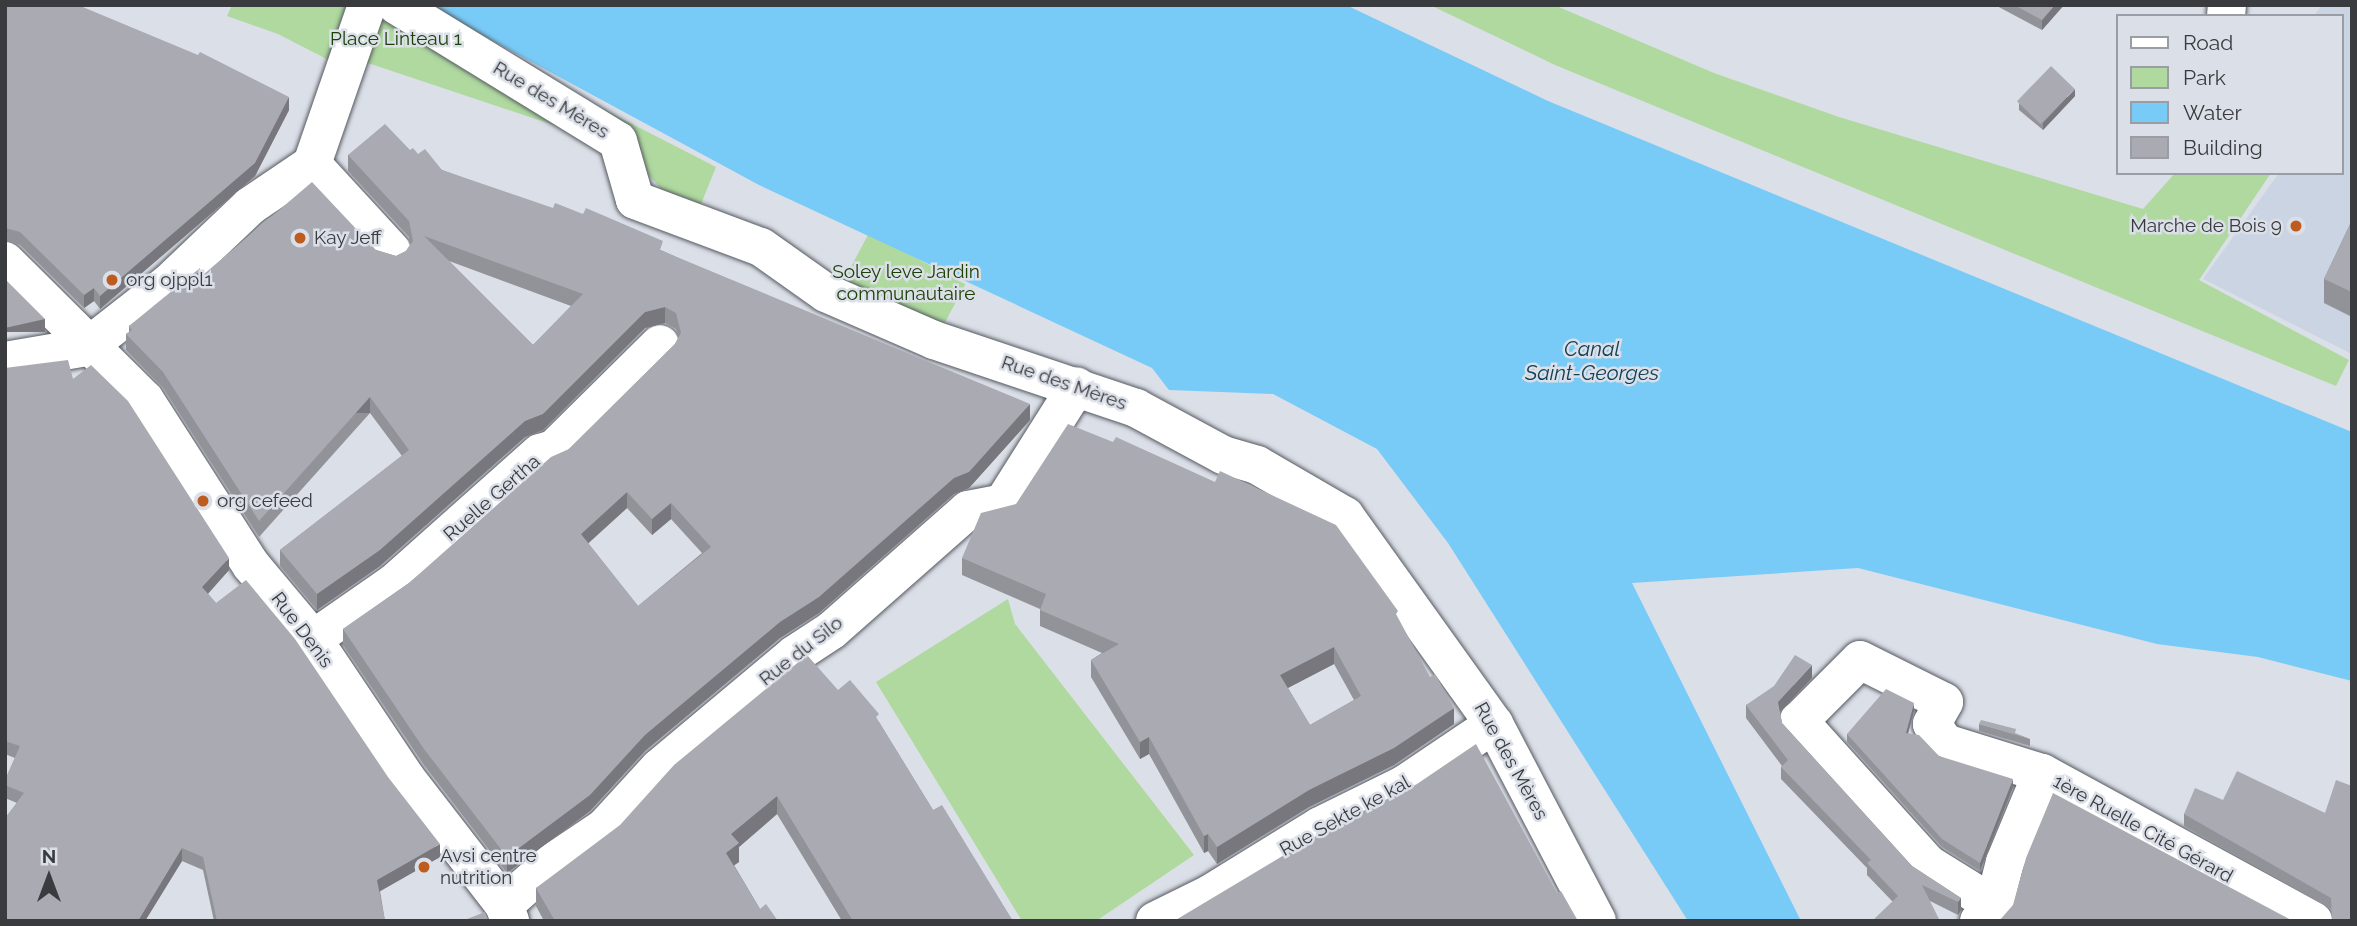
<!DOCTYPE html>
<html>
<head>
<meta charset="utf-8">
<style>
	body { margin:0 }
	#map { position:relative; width:2357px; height:926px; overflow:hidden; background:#dbdfe7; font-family:Raleway,sans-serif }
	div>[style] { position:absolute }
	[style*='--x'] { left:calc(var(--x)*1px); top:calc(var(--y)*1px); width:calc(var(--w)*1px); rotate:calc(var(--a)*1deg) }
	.built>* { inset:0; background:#cbd4e2 }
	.green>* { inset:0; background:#afd99f; transform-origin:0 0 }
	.water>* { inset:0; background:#79cbf7 }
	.roads { filter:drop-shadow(0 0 2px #555960) drop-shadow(0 0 2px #555960) }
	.minor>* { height:38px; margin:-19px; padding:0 19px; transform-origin:19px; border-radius:19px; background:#fff }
	.wall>* { inset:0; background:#929299 }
	.shaded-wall>* { inset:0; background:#77777d; transform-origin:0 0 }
	.building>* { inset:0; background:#aaaab2; transform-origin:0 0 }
	.dots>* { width:19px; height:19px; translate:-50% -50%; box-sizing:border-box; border:4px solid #dbdfe7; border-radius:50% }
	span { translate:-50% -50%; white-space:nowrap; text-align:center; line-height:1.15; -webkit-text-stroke:5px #dbdfe7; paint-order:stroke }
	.park-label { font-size:19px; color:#1c4107 }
	.street-label { font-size:19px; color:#393b3e }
	.poi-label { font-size:19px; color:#393b3e }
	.right { translate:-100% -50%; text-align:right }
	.left { translate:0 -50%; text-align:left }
	.water-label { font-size:21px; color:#124157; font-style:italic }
	.frame { position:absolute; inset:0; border:7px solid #393b3e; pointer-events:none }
	.legend { position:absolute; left:2116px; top:14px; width:228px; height:161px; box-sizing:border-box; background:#dbdfe7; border:2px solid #9a9da3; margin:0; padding:9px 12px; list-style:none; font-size:21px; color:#393b3e }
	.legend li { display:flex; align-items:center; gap:14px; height:35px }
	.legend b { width:35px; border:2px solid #9a9da3 }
	.north { position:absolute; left:14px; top:842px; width:70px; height:70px; -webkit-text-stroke:5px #dbdfe7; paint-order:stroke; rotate:0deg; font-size:19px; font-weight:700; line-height:28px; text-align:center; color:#393b3e }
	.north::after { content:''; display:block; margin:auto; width:24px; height:32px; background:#393b3e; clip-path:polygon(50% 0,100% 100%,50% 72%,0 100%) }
</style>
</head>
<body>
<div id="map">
	<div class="built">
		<div style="clip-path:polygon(2322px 5px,2352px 5px,2352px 354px,2203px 279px,2279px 173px,2341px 173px,2341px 16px,2314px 16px)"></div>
	</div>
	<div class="green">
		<div style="clip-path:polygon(232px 5px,400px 5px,716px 167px,693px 224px,625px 149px,362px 61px,354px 73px,278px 34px,227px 16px)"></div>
		<div style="clip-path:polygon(1430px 5px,1554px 5px,1714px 73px,1839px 117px,2143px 209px,2175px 173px,2271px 173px,2199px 280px,2349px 360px,2336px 386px,1555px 65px)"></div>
		<div style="left:869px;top:233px;width:109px;height:53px;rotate:28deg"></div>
		<div style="clip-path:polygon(1008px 599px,1015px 624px,1194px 855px,1096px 921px,1022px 921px,876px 682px)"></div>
	</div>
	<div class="water">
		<div style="clip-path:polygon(410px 5px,1346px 5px,1548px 101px,2352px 432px,2352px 681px,2258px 657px,2157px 644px,1858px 568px,1632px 583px,1801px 921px,1688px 921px,1448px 543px,1377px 449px,1273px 394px,1169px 390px,1152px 368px,759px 185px,467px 27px)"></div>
	</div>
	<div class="roads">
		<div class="minor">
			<div style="--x:396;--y:5;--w:260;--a:31.5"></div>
			<div style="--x:618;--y:141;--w:61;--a:73.9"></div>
			<div style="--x:635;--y:200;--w:134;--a:20.5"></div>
			<div style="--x:761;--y:247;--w:80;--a:35.3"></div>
			<div style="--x:826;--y:293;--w:118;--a:23.5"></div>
			<div style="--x:934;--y:340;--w:213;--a:18.6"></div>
			<div style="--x:1136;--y:408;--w:99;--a:28.4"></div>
			<div style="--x:1223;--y:455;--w:35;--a:16"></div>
			<div style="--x:1257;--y:465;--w:102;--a:30.1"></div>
			<div style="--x:1345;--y:516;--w:256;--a:54.4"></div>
			<div style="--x:1494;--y:724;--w:222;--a:62.4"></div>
			<div style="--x:2226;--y:16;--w:11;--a:-85"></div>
			<div style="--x:312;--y:164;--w:118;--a:47.4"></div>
			<div style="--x:5;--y:261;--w:197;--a:44.8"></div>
			<div style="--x:145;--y:400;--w:196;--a:57.3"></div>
			<div style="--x:251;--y:565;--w:97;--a:50"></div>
			<div style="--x:313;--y:639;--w:167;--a:56.2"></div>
			<div style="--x:406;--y:778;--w:160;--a:52.3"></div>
			<div style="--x:504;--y:905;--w:17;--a:69"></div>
			<div style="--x:5;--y:361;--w:83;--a:-9.7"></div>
			<div style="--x:87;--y:347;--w:104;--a:-38"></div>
			<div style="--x:169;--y:283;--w:112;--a:-43.5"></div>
			<div style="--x:250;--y:206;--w:75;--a:-34.1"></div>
			<div style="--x:312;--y:164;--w:168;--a:-70.9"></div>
			<div style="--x:313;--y:639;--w:98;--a:-34.7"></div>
			<div style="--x:394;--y:583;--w:195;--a:-41.7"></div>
			<div style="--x:540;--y:453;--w:15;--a:-16"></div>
			<div style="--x:554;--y:449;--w:149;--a:-44.7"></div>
			<div style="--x:504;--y:905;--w:65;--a:-41.3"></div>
			<div style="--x:553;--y:862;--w:61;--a:-33.7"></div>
			<div style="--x:604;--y:828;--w:81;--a:-47.5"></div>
			<div style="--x:659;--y:768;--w:176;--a:-39.9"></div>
			<div style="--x:794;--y:655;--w:45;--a:-33.3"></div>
			<div style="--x:832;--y:630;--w:181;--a:-41.4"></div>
			<div style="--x:968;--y:510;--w:36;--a:-11"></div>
			<div style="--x:1003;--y:503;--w:138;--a:-57.7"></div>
			<div style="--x:1994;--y:905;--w:78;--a:-148.2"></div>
			<div style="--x:1928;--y:864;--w:193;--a:-132.1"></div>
			<div style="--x:1799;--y:721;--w:86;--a:-45"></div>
			<div style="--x:1860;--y:660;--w:94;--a:26.6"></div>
			<div style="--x:1944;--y:702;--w:25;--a:119"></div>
			<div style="--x:1932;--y:724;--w:23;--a:56"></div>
			<div style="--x:1945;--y:743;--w:102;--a:17.2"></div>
			<div style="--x:2042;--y:773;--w:309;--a:28.6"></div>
			<div style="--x:1155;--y:921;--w:61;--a:-26.1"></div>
			<div style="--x:1210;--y:894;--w:129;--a:-31.7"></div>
			<div style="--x:1320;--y:826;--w:95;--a:-26.3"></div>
			<div style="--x:1405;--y:784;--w:107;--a:-34"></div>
			<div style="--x:1979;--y:921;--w:22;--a:-47"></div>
			<div style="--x:1994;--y:905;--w:44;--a:-75.7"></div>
			<div style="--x:2005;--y:862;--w:96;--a:-67.4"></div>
		</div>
	</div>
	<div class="wall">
		<div style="clip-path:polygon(5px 5px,289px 110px,255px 176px,100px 309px,94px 301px,84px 308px,20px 245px,5px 241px)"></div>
		<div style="clip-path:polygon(1995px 5px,2064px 5px,2042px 30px)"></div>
		<div style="clip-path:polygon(2075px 96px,2043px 130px,2019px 110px,2019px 103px)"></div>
		<div style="clip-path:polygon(evenodd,410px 150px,442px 170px,663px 251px,1030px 420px,969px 488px,954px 494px,819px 613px,780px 638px,645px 751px,590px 811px,507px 873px,424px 765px,343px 645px,343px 629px,409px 583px,569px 449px,675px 344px,678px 338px,676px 329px,665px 323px,645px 328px,543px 430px,525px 437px,380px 566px,317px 610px,280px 566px,280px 550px,402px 456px,370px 413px,259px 537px,163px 388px,126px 350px,126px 334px,129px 332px,129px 326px,200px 278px,376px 250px,396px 256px,406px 251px,410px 245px,409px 237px,348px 171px,348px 155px,410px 150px,449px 261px,571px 306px,533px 345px,449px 261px,410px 150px,627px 508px,652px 535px,671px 519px,702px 553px,638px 606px,588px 543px,627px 508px)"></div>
		<div style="clip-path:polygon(2352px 220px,2352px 317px,2324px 303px,2324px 279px)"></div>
		<div style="clip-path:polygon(5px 368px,73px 379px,229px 570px,208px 594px,440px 857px,380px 891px,385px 921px,214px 921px,203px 870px,182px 861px,145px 921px,5px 921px,17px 803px,5px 798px,5px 780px,15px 758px,5px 754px)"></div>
		<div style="clip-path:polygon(evenodd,962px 558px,1398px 619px,1454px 724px,1394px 765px,1309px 807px,1217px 864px,1208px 851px,1204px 853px,1149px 754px,1140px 759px,1091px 677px,1091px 660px,1102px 653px,1040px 626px,1040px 609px,962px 575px,962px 558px,1334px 664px,1354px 700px,1310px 725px,1288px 688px,1334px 664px)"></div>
		<div style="clip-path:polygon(1812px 678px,1780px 712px,1782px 723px,1912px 866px,1961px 898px,1961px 910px,1958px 915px,1930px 901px,1892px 901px,1867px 875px,1867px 868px,1781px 779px,1781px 767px,1782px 766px,1746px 718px,1746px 705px)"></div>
		<div style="clip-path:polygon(838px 690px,879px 722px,933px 810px,1013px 921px,842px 921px,777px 814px,739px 847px,739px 862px,734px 865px,760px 909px,778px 921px,544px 921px,536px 906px,536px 888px)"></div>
		<div style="clip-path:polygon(1914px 711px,1908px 733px,1939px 756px,2013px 787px,1980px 871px,1942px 847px,1847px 742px,1847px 734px)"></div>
		<div style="clip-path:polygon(1979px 724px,2016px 734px,2030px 739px,2030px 746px,1979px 731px)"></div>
		<div style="clip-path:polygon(2352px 786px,2332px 920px,2331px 909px,2184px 826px,2184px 814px,2223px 800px,2325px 813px)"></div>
	</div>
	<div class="shaded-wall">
		<div style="clip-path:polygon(2055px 5px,2064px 5px,2042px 30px,2042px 20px)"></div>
		<div style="clip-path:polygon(2075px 89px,2075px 96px,2043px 130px,2043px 123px)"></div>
		<div style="clip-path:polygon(289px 97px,289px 110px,255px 176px,100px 309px,100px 296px)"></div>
		<div style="clip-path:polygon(200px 268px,200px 284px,190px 286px)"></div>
		<div style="clip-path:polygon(94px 288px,94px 301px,84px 308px,84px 295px)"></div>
		<div style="clip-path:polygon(665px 307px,665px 323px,645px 328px,543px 430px,525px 437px,380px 566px,317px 610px,317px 594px,645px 312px)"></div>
		<div style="left:45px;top:319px;width:13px;height:41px;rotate:90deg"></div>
		<div style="left:370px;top:397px;width:16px;height:166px;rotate:90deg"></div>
		<div style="clip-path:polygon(1030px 404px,1030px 420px,969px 488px,954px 494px,819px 613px,780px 638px,645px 751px,590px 811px,507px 873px,507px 857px,645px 735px)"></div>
		<div style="clip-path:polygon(627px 492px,627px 508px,581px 550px,581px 534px)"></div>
		<div style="clip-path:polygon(671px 503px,671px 519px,652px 535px,652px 519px)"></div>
		<div style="clip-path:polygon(229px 558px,229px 570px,202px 600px,202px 587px)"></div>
		<div style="clip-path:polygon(1334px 647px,1334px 664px,1280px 692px,1280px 675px)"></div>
		<div style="clip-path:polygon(1812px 665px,1812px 678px,1778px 714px,1778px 702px)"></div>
		<div style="clip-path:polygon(1914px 703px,1914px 711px,1906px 741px,1906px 733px)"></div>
		<div style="clip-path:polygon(1454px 708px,1454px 724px,1394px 765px,1309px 807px,1217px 864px,1217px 847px,1309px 790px)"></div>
		<div style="clip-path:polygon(1149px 737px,1149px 754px,1140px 759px,1140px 742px)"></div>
		<div style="clip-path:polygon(2013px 779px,2013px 787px,1980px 871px,1980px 863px)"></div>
		<div style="clip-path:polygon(777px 796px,777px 814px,739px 847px,739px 862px,726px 871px,726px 853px,731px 834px)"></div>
		<div style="clip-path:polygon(1208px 834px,1208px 851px,1204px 853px,1204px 836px)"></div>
		<div style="clip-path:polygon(440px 844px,440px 857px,377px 893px,377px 880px)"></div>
		<div style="clip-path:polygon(182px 848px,182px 861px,145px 921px,138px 921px)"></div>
		<div style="clip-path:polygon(1961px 898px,1961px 910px,1958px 915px,1958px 902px)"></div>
	</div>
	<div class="building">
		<div style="clip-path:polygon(5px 5px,78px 5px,198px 55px,200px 52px,289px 97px,255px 163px,100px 296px,94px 288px,84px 295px,20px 232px,5px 228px)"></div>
		<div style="clip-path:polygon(2014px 5px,2055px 5px,2042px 20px)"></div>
		<div style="left:2051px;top:66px;width:33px;height:49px;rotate:44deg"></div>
		<div style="clip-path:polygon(evenodd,385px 124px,410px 150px,413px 148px,418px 154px,425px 149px,442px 170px,553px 208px,555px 203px,583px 214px,586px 208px,663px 241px,660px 250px,1030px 404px,969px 472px,954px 478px,819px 597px,780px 622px,645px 735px,590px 795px,507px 857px,424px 749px,343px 629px,409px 583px,551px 457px,569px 449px,675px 344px,681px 333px,676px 313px,665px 307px,645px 312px,543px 414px,525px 421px,380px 550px,317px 594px,280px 550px,409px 450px,370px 397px,259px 521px,163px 372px,126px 334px,132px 330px,129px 326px,200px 268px,190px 286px,312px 182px,376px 250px,396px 256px,406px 251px,413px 241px,409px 221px,348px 155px,385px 124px,424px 236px,583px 294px,533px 345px,424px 236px,385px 124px,627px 492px,652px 519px,671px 503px,711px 547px,638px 606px,581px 534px,627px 492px)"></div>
		<div style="clip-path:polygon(2352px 220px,2352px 292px,2324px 279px)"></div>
		<div style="clip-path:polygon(5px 279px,45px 319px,5px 328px)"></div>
		<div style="clip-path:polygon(68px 360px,73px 379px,91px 365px,128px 401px,229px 558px,202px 587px,216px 603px,246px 580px,295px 639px,388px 777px,440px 844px,377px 880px,385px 921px,217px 921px,203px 857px,182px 848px,138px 921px,5px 921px,5px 818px,24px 793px,5px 785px,5px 780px,20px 746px,5px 741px,5px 368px)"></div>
		<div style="clip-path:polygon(evenodd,1068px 424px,1113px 442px,1116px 437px,1215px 482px,1220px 471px,1336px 525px,1398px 611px,1396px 614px,1430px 677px,1435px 674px,1454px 708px,1394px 748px,1309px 790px,1217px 847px,1208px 834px,1204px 836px,1149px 737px,1140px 742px,1091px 660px,1119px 644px,1040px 610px,1046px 594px,962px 558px,981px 513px,1016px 504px,1068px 424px,1334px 647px,1361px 696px,1310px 725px,1280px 675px,1334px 647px)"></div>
		<div style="clip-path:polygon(807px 655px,838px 690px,850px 680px,879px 714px,876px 717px,933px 810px,942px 805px,1013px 921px,853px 921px,777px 796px,731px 834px,739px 843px,726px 853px,760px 909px,766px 904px,778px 921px,555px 921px,536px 888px,620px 825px,674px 765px)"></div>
		<div style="clip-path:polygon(1795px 655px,1812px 665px,1778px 702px,1782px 723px,1912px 866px,1961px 898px,1958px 902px,1922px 885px,1940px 921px,1872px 921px,1898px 896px,1867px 863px,1871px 860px,1781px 767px,1788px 760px,1746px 705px,1774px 686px)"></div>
		<div style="clip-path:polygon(1886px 689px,1914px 703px,1906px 733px,1919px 735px,1939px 756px,2013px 779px,1980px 863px,1942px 839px,1847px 734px)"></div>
		<div style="clip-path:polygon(1981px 720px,2016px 729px,2015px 733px,2030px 739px,1979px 724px)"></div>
		<div style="clip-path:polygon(1476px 744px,1557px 893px,1561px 891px,1578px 921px,1174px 921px,1331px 827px,1417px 784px)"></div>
		<div style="clip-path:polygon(2237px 771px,2325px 813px,2336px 780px,2352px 786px,2352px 921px,2331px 921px,2332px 920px,2331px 898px,2184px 814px,2195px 788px,2223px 800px)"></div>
		<div style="clip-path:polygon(2053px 793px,2293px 921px,1999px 921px,2013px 905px,2026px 858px)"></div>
		<div style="clip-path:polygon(485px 912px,488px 921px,462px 921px)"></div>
	</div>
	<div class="dots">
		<div style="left:2296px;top:226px;background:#be5c20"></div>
		<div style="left:300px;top:238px;background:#be5c20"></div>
		<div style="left:112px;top:280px;background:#be5c20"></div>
		<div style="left:203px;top:501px;background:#be5c20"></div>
		<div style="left:424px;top:867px;background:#be5c20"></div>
	</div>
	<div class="park-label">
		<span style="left:396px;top:39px">Place Linteau 1</span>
		<span style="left:906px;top:283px">Soley leve Jardin<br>communautaire</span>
	</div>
	<div class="street-label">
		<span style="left:551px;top:100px;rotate:31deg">Rue des Mères</span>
		<span style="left:1064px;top:383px;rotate:19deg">Rue des Mères</span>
		<span style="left:492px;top:498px;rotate:-41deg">Ruelle Gertha</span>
		<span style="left:302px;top:630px;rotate:53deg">Rue Denis</span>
		<span style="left:801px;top:651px;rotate:-38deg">Rue du Silo</span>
		<span style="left:1511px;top:761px;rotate:61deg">Rue des Mères</span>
		<span style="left:1345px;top:816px;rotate:-29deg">Rue Sekte ke kal</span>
		<span style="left:2143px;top:829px;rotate:29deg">1ère Ruelle Cité Gérard</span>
	</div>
	<div class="poi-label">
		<span class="right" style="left:2282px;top:226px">Marche de Bois 9</span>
		<span class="left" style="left:314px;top:238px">Kay Jeff</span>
		<span class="left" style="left:126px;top:280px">org ojppl1</span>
		<span class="left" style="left:217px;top:501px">org cefeed</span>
		<span class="left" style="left:440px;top:867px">Avsi centre<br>nutrition</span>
	</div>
	<div class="water-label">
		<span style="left:1592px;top:361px">Canal<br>Saint-Georges</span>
	</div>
	<div class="frame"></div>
	<ul class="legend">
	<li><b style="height:9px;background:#fff"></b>Road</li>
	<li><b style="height:19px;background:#afd99f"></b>Park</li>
	<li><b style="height:19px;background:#79cbf7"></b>Water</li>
	<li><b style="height:19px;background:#aaaab2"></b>Building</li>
	</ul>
	<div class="north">N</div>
</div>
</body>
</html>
